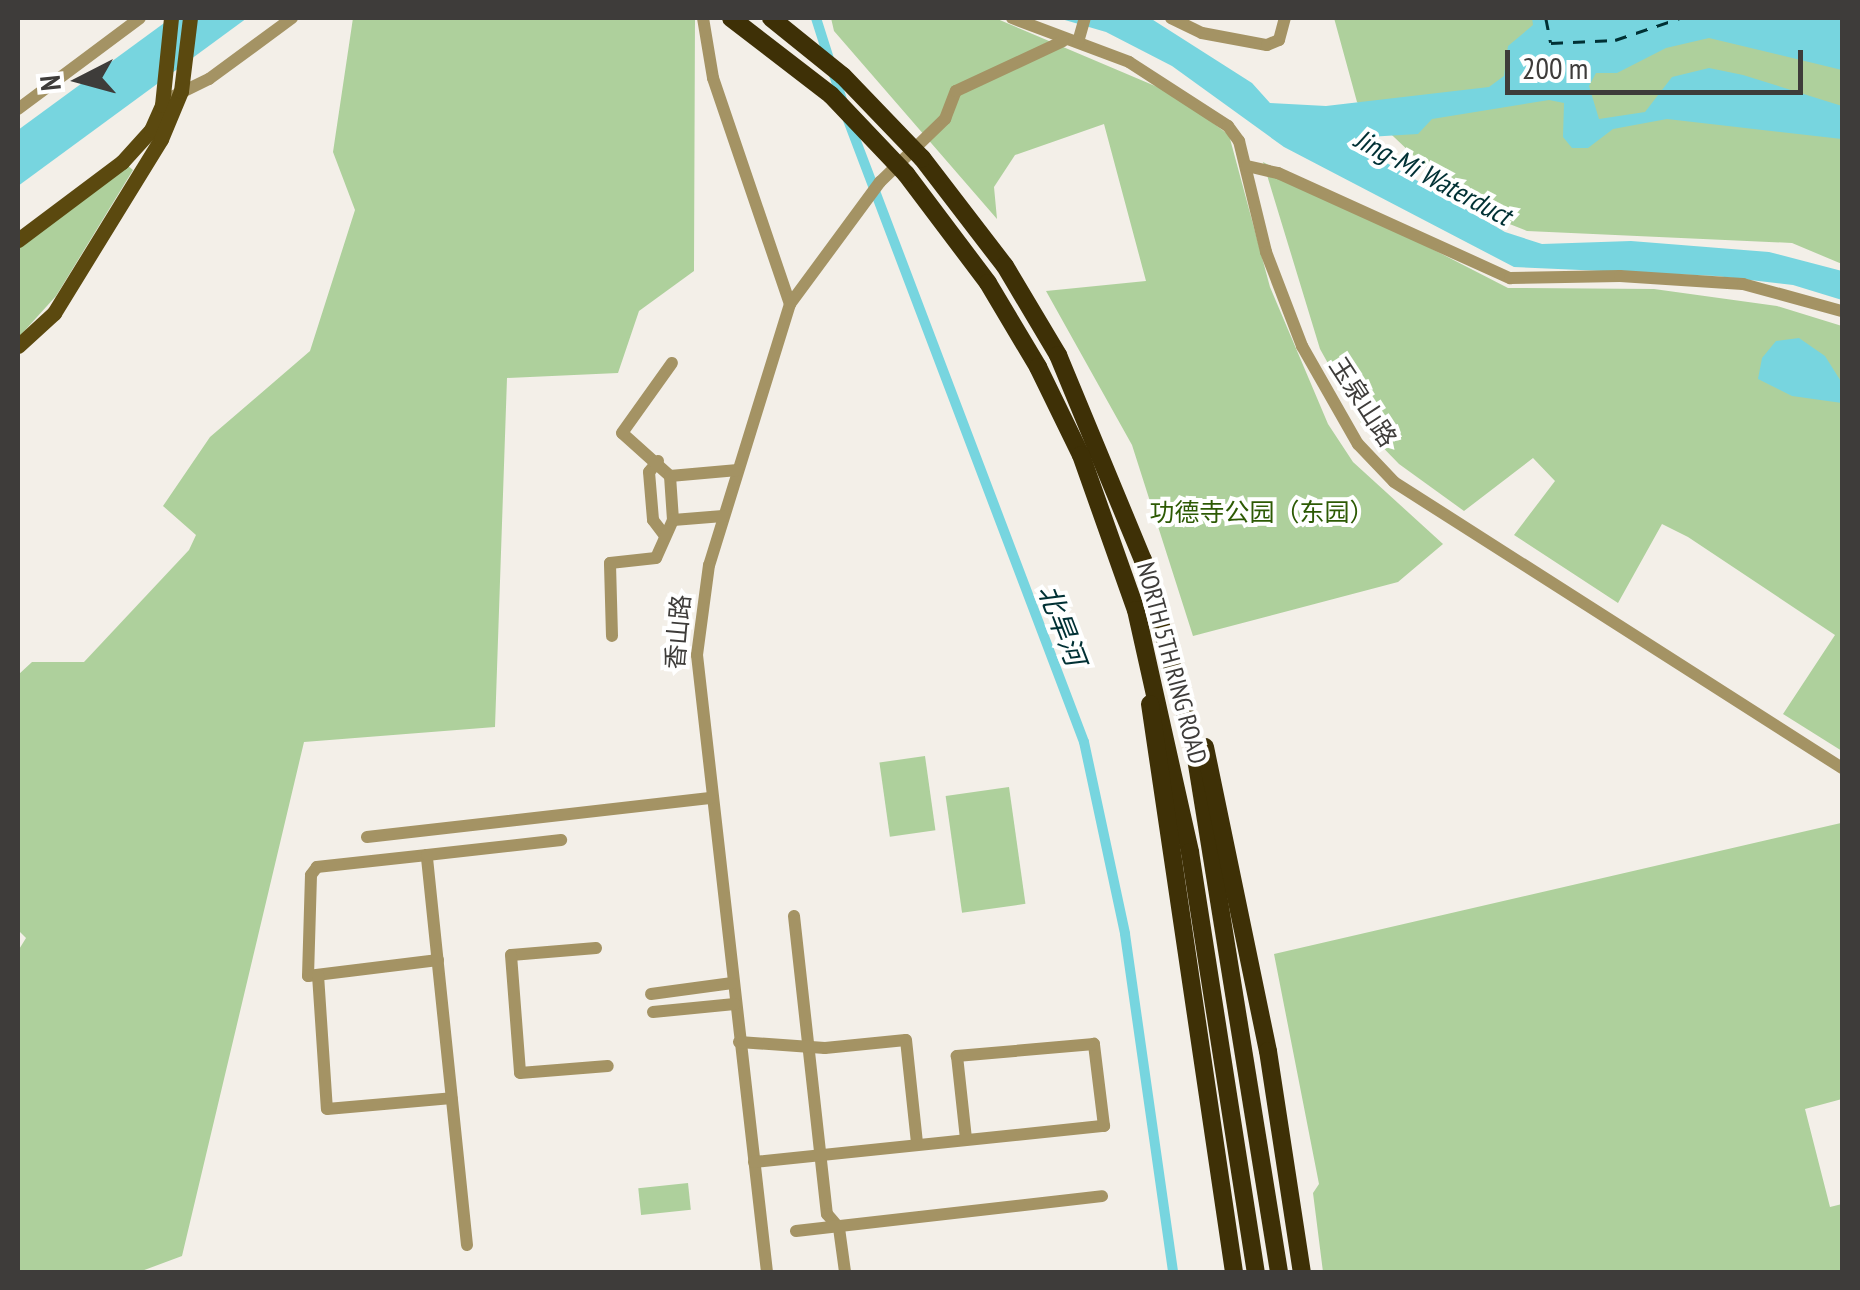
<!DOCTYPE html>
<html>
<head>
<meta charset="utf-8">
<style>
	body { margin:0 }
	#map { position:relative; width:1860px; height:1290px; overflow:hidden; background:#f3efe8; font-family:"PT Sans Narrow","Noto Sans SC",sans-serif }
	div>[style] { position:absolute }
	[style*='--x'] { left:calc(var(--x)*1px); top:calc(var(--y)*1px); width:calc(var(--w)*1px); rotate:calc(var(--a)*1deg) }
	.green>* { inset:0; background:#aed09c; transform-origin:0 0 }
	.water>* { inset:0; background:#77d5df }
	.canal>* { height:10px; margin:-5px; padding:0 5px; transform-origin:5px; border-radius:5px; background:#77d5df }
	.ferry>* { height:2.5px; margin-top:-1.25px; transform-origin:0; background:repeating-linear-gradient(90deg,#003034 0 12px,transparent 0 22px) }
	.minor>* { height:12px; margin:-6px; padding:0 6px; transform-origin:6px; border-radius:6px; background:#a49364 }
	.major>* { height:15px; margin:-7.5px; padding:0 7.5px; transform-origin:7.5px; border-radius:7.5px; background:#5b490f }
	.highway>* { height:18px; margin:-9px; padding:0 9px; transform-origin:9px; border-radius:9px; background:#3e3006 }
	.highway-bridge>* { height:18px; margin:-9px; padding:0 9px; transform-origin:9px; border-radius:9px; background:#3e3006 }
	span { translate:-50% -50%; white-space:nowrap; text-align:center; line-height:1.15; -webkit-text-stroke:8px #fff; paint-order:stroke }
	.street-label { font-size:25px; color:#3e3c3a }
	.park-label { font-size:25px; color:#2d5a04 }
	.water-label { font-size:28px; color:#003034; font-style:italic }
	.frame { position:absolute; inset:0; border:20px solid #3e3c3a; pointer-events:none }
	.north { position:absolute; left:30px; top:30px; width:100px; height:100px; -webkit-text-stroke:8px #fff; paint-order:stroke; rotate:264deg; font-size:28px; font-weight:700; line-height:40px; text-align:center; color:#3e3c3a }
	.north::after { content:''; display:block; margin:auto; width:35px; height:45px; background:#3e3c3a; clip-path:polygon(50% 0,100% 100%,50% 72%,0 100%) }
	.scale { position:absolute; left:1505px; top:50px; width:298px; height:45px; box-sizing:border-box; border:5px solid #3e3c3a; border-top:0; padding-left:12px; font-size:30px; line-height:35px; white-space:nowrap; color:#3e3c3a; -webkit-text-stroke:8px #fff; paint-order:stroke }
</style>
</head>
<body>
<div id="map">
	<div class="green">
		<div style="clip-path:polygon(353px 18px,695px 18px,694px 271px,639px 311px,618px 373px,507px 378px,495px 727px,304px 742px,182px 1256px,139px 1272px,18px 1272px,18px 951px,26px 938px,18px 930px,18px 675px,32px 662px,84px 662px,189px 550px,196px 535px,163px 506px,210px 437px,310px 351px,355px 210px,333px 152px)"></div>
		<div style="clip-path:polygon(831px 18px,995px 18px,1174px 94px,1229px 135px,1270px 287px,1328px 424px,1353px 462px,1443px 544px,1398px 582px,1193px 636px,1132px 445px,1046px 291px,1146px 281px,1104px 124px,1015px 155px,994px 187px,997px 219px,834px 31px)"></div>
		<div style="clip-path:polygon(1334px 18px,1842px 18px,1842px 264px,1792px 243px,1527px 231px,1469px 208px,1357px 102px)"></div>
		<div style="clip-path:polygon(1263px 162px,1508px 288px,1654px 289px,1777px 306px,1842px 326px,1842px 751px,1783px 714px,1835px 635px,1688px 537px,1662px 524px,1618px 603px,1514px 535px,1555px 481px,1533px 458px,1464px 511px,1399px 464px,1364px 428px,1320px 349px)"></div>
		<div style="clip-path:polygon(127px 165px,133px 170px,56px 296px,18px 338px,18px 247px)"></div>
		<div style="left:925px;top:756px;width:75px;height:46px;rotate:82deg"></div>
		<div style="left:1009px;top:787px;width:118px;height:64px;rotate:82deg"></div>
		<div style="clip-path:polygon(1841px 823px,1842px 1099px,1805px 1109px,1830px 1207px,1842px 1204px,1842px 1272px,1323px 1272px,1313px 1193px,1319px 1184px,1274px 954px)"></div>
		<div style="left:688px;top:1183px;width:27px;height:50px;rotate:84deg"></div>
	</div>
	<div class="water">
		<div style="clip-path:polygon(171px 18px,247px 18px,18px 186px,18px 130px)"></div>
		<div style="clip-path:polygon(1058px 18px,1150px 18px,1252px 83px,1270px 103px,1326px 106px,1489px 87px,1504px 76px,1508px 46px,1533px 25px,1532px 18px,1842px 18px,1842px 70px,1709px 38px,1666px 48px,1617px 73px,1596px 73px,1589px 86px,1599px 119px,1645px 112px,1672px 77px,1709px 68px,1743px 75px,1842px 106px,1842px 139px,1667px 119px,1613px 129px,1588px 148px,1572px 148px,1563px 137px,1564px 103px,1549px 100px,1432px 119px,1418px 134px,1368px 137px,1363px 149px,1505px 232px,1542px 244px,1631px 241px,1769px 252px,1842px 271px,1842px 300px,1793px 285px,1716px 276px,1514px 267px,1284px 147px,1172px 66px,1106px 32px)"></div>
		<div style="clip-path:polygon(1799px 338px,1825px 356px,1842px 383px,1842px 403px,1792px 396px,1758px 379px,1762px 358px,1776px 341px)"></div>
	</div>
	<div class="canal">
		<div style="--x:816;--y:18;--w:89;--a:72.4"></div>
		<div style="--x:848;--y:120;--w:665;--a:69.22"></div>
		<div style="--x:1084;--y:742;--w:196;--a:77.9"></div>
		<div style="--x:1125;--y:934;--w:341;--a:81.9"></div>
	</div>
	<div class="ferry">
		<div style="--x:1546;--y:18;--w:25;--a:79"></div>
		<div style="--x:1551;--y:43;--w:64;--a:-2.7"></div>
		<div style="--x:1615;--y:40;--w:69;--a:-18.7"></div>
	</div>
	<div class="minor">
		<div style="--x:703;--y:18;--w:61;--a:80.5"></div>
		<div style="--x:713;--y:78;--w:239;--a:71.2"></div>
		<div style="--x:790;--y:304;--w:273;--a:107.2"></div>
		<div style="--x:709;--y:565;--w:91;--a:97.6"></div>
		<div style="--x:697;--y:655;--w:621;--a:83.53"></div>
		<div style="--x:1012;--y:18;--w:125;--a:20.6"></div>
		<div style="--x:1129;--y:62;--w:118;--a:32.9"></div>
		<div style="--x:1228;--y:126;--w:19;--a:54"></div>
		<div style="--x:1239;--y:141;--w:114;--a:76.3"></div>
		<div style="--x:1266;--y:252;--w:101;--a:69"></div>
		<div style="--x:1302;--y:346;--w:113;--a:60.3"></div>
		<div style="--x:1358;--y:444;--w:52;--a:46.5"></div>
		<div style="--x:1394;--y:482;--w:532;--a:32.55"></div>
		<div style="--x:1171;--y:18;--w:34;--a:26"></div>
		<div style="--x:1202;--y:33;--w:66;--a:10.5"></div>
		<div style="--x:1267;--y:45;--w:13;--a:-23"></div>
		<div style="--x:1279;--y:40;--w:23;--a:-75"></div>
		<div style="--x:1078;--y:42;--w:25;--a:-74"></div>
		<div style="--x:174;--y:96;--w:39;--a:-26"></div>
		<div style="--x:209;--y:79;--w:103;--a:-36.3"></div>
		<div style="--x:18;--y:109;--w:152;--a:-36.7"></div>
		<div style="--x:1247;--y:166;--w:32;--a:13"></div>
		<div style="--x:1278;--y:173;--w:255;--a:24.4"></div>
		<div style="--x:1510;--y:278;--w:110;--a:-1"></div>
		<div style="--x:1620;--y:276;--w:123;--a:3.7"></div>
		<div style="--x:1743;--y:284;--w:103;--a:15.3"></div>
		<div style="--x:790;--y:304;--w:152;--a:-53.6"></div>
		<div style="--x:880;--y:182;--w:91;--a:-44.1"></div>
		<div style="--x:945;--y:119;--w:30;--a:-69"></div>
		<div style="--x:956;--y:91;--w:118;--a:-25"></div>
		<div style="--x:658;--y:461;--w:14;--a:129"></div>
		<div style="--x:649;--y:472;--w:48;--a:85.2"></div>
		<div style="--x:653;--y:520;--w:20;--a:53"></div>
		<div style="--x:670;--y:476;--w:64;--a:-138.1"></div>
		<div style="--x:622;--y:433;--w:86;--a:-54.5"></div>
		<div style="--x:723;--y:516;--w:50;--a:175.4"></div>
		<div style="--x:673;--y:520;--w:44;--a:-93.9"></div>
		<div style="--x:670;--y:476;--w:68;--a:-5"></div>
		<div style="--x:612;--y:636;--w:73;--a:-91.6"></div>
		<div style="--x:610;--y:563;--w:46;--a:-6.2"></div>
		<div style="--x:656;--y:558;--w:42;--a:-65.9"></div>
		<div style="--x:367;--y:837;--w:345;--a:-6.5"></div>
		<div style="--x:427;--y:855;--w:111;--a:173.8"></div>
		<div style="--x:317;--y:867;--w:10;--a:127"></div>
		<div style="--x:311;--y:875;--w:101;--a:91.7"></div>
		<div style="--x:308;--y:976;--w:131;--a:-7"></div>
		<div style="--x:794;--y:916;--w:300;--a:83.7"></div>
		<div style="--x:827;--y:1214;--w:18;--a:49"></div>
		<div style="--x:839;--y:1228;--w:44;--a:82.2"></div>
		<div style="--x:596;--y:948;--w:85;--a:175.3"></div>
		<div style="--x:511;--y:955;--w:118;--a:85.6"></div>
		<div style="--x:520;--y:1073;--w:88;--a:-4.5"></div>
		<div style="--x:318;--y:975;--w:134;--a:86.2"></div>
		<div style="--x:327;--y:1109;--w:125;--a:-5"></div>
		<div style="--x:651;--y:994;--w:82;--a:-7.7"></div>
		<div style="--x:653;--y:1012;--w:82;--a:-5.6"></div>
		<div style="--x:739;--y:1042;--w:86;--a:4"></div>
		<div style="--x:825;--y:1048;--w:81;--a:-5.6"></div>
		<div style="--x:906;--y:1040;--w:104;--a:83.9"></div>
		<div style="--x:754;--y:1162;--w:352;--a:-5.9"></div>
		<div style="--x:1104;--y:1126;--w:83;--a:-97"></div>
		<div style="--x:1094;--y:1044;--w:138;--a:175"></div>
		<div style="--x:957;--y:1056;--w:83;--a:83.8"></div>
		<div style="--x:796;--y:1231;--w:308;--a:-6.5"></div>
		<div style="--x:467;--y:1245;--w:392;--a:-95.9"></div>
		<div style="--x:427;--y:855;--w:135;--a:-6.4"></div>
	</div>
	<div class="major">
		<div style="--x:18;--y:240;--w:130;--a:-36.9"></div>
		<div style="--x:122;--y:162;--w:43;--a:-47.8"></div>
		<div style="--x:151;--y:130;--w:27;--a:-66"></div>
		<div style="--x:162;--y:105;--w:87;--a:-84.1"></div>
		<div style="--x:18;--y:346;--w:49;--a:-42.5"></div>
		<div style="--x:54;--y:313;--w:204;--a:-58.4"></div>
		<div style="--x:161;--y:139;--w:52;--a:-67.4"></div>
		<div style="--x:181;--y:91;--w:74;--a:-83"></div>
	</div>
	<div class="highway">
		<div style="--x:922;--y:158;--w:136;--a:52.5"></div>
		<div style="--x:1005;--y:266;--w:104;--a:59.2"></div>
		<div style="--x:1058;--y:355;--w:222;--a:67.5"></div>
		<div style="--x:1143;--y:560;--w:193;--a:74.7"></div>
		<div style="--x:1194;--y:746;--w:533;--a:80.82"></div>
		<div style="--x:906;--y:174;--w:136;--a:53"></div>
		<div style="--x:988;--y:283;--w:98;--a:59.2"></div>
		<div style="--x:1038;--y:367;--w:98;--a:64"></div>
		<div style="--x:1081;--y:455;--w:164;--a:70.5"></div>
		<div style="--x:1136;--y:610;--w:248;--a:77.4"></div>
		<div style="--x:1190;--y:852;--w:425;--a:81.1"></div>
		<div style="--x:1150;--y:704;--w:574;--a:81.59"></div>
		<div style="--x:1205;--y:747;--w:310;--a:78.3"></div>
		<div style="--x:1268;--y:1051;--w:224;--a:81.3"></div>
	</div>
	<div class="highway-bridge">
		<div style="--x:731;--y:18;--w:126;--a:37.6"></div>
		<div style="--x:831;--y:95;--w:109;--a:46.5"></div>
		<div style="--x:771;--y:18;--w:92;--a:38.9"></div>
		<div style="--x:843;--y:76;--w:114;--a:46.1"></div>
	</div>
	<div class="street-label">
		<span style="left:1363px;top:402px;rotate:57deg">玉泉山路</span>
		<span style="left:678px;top:632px;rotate:-85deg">香山路</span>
		<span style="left:1172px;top:663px;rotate:75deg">NORTH 5TH RING ROAD</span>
	</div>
	<div class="park-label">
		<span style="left:1262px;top:512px">功德寺公园（东园）</span>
	</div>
	<div class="water-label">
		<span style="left:1433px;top:177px;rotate:28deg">Jing-Mi Waterduct</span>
		<span style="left:1062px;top:625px;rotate:69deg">北旱河</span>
	</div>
	<div class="frame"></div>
	<div class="north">N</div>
	<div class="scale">200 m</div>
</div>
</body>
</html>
